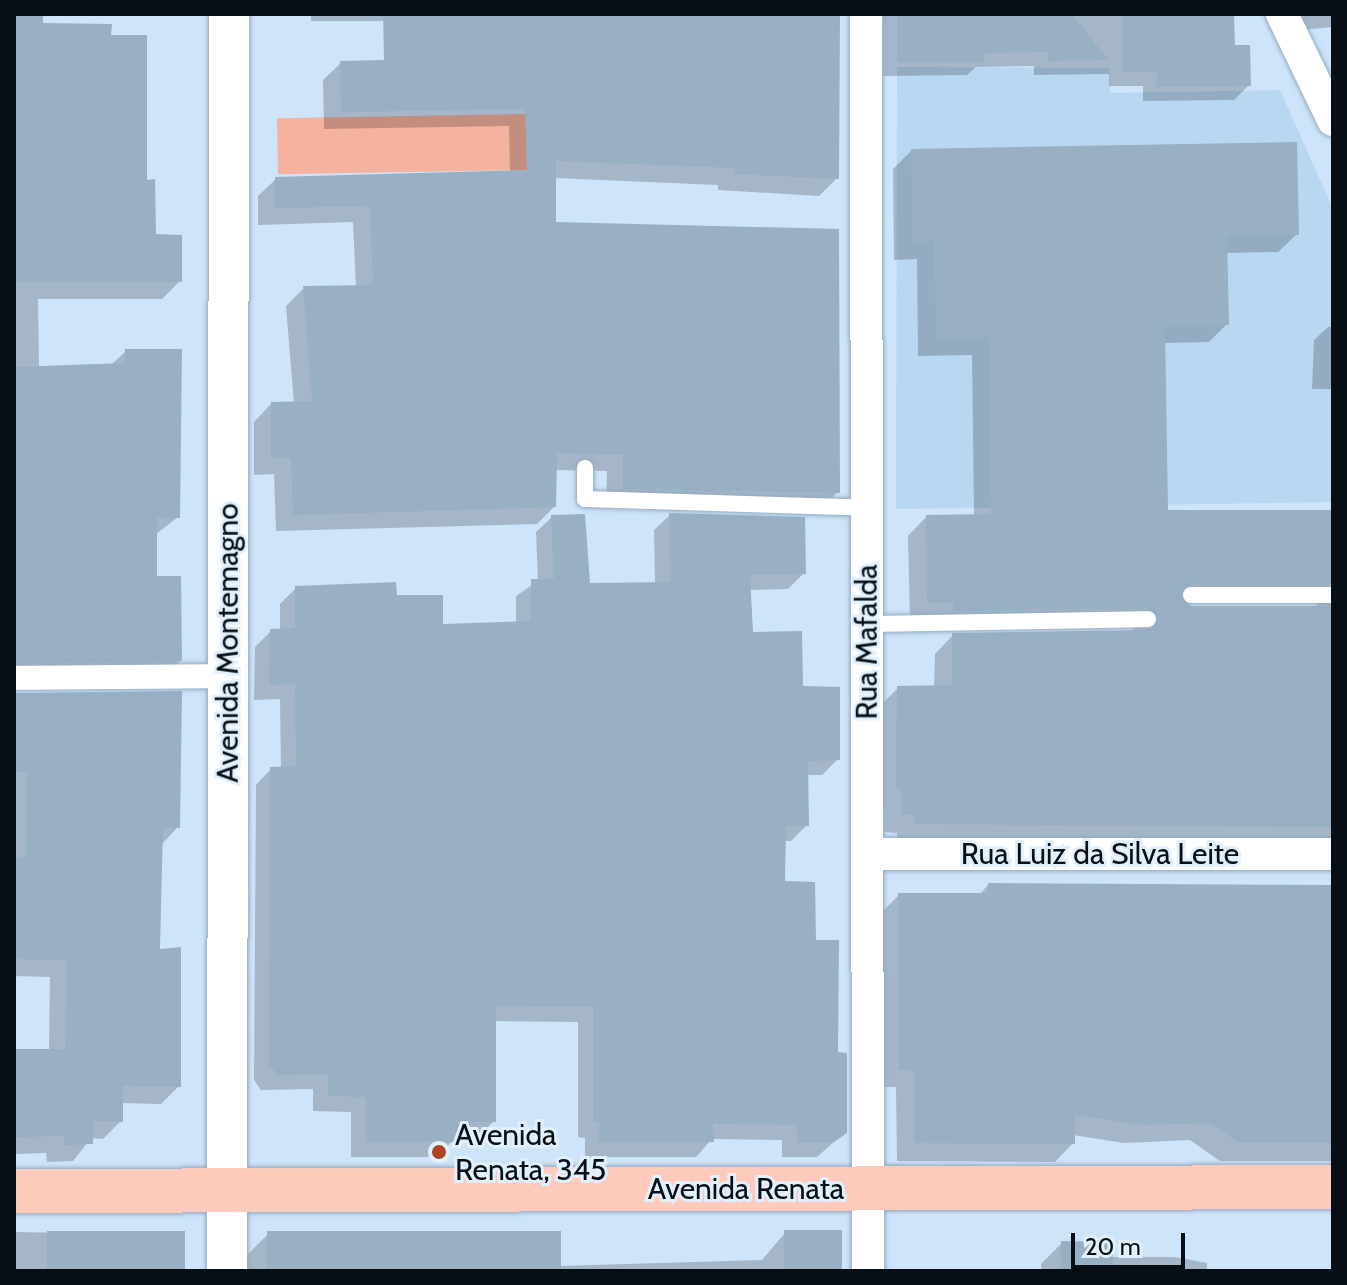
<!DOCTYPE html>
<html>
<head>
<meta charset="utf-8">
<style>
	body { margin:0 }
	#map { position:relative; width:1347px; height:1285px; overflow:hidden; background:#cde4fb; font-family:Cabin,sans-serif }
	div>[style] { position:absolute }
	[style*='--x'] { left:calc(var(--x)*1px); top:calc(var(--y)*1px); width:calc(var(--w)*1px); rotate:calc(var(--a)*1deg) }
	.built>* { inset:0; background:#bad7f2 }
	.green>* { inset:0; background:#f4b29f; transform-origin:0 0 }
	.shadow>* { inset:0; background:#0003; transform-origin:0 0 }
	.building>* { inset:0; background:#98afc4; transform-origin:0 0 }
	.roads { filter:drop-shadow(0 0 2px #95abc0) drop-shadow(0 0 2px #95abc0) }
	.service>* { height:16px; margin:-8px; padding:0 8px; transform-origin:8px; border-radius:8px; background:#fff }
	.pedestrian>* { height:24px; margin:-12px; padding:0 12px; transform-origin:12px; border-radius:12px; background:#fff }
	.minor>* { height:32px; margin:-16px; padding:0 16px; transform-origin:16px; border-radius:16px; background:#fff }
	.tertiary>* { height:40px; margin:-20px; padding:0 20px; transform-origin:20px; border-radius:20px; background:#fff }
	.primary>* { height:44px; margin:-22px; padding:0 22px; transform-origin:22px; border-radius:22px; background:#fdcabb }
	.dots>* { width:22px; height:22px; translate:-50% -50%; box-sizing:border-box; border:4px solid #e2f0fe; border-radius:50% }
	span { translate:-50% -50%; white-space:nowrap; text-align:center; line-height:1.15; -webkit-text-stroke:6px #e2f0fe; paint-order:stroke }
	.street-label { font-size:30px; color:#070e16 }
	.poi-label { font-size:30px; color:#070e16 }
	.left { translate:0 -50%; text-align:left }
	.frame { position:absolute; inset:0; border:16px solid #070e16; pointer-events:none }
	.scale { position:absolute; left:1071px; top:1233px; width:114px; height:36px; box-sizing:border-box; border:4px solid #070e16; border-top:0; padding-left:10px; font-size:24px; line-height:28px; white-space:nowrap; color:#070e16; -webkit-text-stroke:6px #e2f0fe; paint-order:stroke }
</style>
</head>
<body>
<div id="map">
	<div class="built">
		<div style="clip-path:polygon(897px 67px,1109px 68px,1110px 93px,1280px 90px,1333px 209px,1333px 502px,896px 509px)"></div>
	</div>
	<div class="green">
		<div style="left:526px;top:114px;width:56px;height:249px;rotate:89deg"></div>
	</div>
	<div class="shadow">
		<div style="clip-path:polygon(14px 14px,41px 14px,41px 25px,109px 37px,154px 236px,180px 281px,162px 299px,38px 299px,39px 368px,111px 365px,126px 351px,178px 517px,155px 535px,155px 578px,180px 661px,162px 678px,14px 680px)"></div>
		<div style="clip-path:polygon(311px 14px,838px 14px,837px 178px,819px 196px,718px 190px,718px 185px,554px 178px,554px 224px,838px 492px,820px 510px,606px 506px,607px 471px,555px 470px,554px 507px,537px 524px,276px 531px,274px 474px,254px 475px,254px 422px,271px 404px,294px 403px,286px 306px,304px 288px,356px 287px,353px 222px,258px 225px,258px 196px,276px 179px,510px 172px,509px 126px,324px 129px,323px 80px,341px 63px,510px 58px,509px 21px,311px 21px)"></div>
		<div style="clip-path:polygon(883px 14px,1232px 14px,1233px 47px,1249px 85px,1234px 100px,1143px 101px,1143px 86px,1109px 86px,1109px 74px,1034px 75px,1034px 66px,976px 67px,967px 75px,883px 76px)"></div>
		<div style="clip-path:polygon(1292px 14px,1333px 14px,1333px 27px,1300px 30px)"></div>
		<div style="clip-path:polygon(evenodd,911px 151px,1297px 234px,1278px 252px,1225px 253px,1227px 324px,1209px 342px,1164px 343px,1166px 512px,1333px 511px,1333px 845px,897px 841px,897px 833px,884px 832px,884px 807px,879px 807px,880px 706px,898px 688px,934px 687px,935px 654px,953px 635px,1137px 632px,1129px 625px,910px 621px,908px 536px,926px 517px,974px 516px,972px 355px,918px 356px,917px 259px,894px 260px,893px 169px,911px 151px,1184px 601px,1314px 601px,1320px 608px,1190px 608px,1184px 601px)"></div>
		<div style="clip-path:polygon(1328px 327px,1333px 327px,1333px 389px,1312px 389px,1314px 340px)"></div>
		<div style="clip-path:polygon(670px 515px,804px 573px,788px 589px,749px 590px,752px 634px,801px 688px,838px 759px,822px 775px,806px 775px,807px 825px,791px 841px,783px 841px,783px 883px,814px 942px,836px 1054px,845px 1132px,817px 1157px,782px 1157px,782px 1140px,712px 1139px,696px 1157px,585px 1157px,585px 1138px,578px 1137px,578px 1022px,494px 1021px,494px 1121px,478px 1137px,456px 1137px,437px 1157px,351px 1157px,351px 1112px,313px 1111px,313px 1089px,261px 1090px,254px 1080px,256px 785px,271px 769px,281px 769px,280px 699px,254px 700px,255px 647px,271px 631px,280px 631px,280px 604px,296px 588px,395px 597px,441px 626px,516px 624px,516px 596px,538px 581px,536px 532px,552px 517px,589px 585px,655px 584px,654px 530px)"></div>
		<div style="clip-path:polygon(14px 695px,178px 827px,161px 845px,158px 951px,179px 1086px,161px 1104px,121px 1103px,121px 1121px,103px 1139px,91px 1138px,73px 1161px,47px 1162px,46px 1153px,14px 1154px,14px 1051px,49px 1051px,50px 977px,14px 976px)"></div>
		<div style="clip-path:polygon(988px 885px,1333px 887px,1333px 1161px,1220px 1161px,1190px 1140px,1124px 1143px,1073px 1135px,1073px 1143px,1055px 1162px,897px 1161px,896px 1087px,881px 1087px,881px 913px,899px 895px,979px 895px)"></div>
		<div style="left:14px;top:1232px;width:169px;height:39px;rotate:1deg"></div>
		<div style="clip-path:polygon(785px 1233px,840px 1271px,246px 1271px,246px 1256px,268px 1234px,559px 1266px,762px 1260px)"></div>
		<div style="clip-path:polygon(1062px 1243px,1111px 1257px,1175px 1257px,1207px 1263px,1207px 1271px,1042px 1271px,1041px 1264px)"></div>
	</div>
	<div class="building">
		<div style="clip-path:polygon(14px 14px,43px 14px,43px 23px,112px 24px,111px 35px,147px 35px,147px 180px,155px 179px,156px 234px,182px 235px,182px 282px,14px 282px)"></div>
		<div style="clip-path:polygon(383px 14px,840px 14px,839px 179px,735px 174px,735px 168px,556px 161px,556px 222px,839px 229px,840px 493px,623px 489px,623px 455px,557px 453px,556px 507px,293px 515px,291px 458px,271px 458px,271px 402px,312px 401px,303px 286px,373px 285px,370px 206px,275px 208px,275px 177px,527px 170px,525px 109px,341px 112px,340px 61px,384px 60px)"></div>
		<div style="clip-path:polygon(897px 14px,1072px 14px,1108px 60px,1048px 61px,1048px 52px,984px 53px,984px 62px,897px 62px)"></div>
		<div style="clip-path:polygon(1123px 14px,1234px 14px,1235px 45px,1250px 45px,1251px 86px,1156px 87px,1157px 72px,1123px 72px)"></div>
		<div style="clip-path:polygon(1297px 142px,1299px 235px,1227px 236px,1229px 325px,1165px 326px,1168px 510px,1333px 510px,1333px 584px,1191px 584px,1180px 594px,1191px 606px,1333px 606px,1333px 827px,914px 824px,914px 815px,901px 815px,902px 789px,896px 789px,897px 686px,952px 685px,952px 633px,1148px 630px,1159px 620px,1148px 608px,953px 611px,953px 603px,927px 603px,926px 515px,991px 514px,989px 338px,936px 339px,934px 241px,912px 242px,911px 149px)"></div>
		<div style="clip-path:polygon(125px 349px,182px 349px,180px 518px,157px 518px,157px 576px,181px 576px,182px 661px,14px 663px,14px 367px,125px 363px)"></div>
		<div style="clip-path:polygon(669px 513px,805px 517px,806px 574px,750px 575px,753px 632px,802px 631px,803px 686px,840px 687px,840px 760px,808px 761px,809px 826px,786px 826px,785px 881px,815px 882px,816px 940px,839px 940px,838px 1052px,847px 1053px,847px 1133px,834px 1142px,797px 1143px,797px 1125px,713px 1124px,714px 1142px,599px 1142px,600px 1123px,593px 1122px,593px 1007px,496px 1006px,496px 1122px,472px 1122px,454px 1142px,366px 1142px,366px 1097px,328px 1096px,328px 1074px,277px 1075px,269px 1064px,270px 767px,296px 766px,295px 684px,269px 685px,270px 629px,295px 628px,295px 586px,396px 582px,397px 595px,443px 595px,443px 624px,531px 621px,531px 579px,554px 579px,551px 515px,585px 514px,590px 583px,671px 582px)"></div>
		<div style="clip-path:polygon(182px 691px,180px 828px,163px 828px,160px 949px,181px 947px,181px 1087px,123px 1086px,123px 1122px,94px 1121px,93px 1144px,64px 1145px,64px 1136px,14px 1137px,14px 1049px,65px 1049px,67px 960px,14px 959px,14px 858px,26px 858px,27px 772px,14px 772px,14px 693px)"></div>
		<div style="clip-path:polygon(988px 883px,1333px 885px,1333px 1143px,1239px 1143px,1209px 1123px,1144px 1125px,1075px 1115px,1075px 1144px,914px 1143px,914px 1070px,899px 1070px,898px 893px,988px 893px)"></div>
		<div style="left:842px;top:1230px;width:41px;height:58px;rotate:90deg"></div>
		<div style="left:47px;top:1231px;width:138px;height:40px"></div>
		<div style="left:561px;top:1231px;width:40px;height:294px;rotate:90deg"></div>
		<div style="left:1061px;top:1241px;width:52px;height:30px;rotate:1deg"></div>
	</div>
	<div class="roads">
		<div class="service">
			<div style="--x:585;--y:468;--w:31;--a:90"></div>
			<div style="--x:585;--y:499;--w:282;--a:1.8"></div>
			<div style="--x:1191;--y:595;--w:142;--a:0"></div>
			<div style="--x:867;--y:624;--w:281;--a:-1"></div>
		</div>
		<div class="pedestrian">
			<div style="--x:14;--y:678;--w:214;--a:-0.5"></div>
		</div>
		<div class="minor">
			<div style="--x:866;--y:14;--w:1257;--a:89.91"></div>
			<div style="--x:1282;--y:14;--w:118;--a:64.3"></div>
			<div style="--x:868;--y:854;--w:465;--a:0"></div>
		</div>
		<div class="tertiary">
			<div style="--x:227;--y:1271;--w:1257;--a:-89.91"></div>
		</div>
		<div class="primary">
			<div style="--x:14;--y:1191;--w:1319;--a:-0.17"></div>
		</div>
	</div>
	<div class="dots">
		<div style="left:439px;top:1152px;background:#ac4425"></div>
	</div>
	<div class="street-label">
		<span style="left:867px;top:642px;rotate:-90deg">Rua Mafalda</span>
		<span style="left:228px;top:643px;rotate:-90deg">Avenida Montemagno</span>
		<span style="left:1100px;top:854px">Rua Luiz da Silva Leite</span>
		<span style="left:746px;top:1189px">Avenida Renata</span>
	</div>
	<div class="poi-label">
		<span class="left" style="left:455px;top:1152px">Avenida<br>Renata, 345</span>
	</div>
	<div class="frame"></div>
	<div class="scale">20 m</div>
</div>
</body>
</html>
